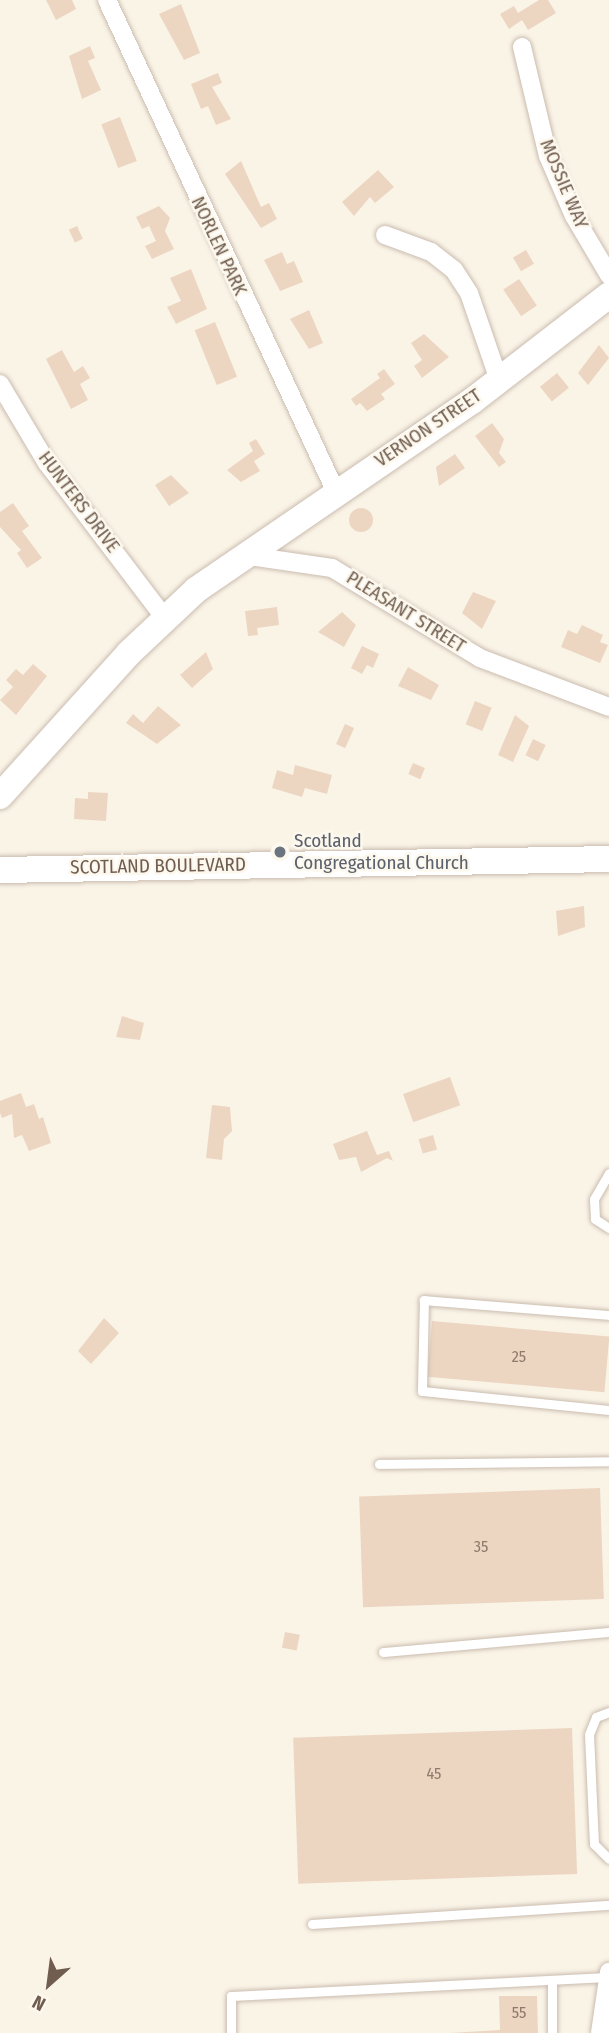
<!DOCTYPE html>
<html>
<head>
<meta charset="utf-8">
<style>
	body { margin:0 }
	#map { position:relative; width:609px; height:2033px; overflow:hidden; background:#faf4e7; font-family:"Fira Sans Condensed",sans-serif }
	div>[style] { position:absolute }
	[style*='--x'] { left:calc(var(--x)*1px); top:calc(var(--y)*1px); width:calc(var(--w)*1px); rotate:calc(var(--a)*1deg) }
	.building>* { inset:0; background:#ecd6c2; transform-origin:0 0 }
	.round { border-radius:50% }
	.roads { filter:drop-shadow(0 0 2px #cabcaf) drop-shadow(0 0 2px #cabcaf) }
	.service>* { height:9px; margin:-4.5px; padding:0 4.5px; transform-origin:4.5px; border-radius:4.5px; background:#fff }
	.minor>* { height:18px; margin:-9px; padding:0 9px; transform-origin:9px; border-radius:9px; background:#fff }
	.secondary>* { height:26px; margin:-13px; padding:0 13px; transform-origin:13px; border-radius:13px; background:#fff }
	.dots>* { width:19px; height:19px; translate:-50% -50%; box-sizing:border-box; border:4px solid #fdf8ed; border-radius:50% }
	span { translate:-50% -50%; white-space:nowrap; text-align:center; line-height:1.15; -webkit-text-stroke:5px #fdf8ed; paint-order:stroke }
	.number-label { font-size:16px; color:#8f7b6c }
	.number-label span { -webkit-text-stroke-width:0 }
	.street-label { font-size:19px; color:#705d4f }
	.worship-label { font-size:19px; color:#5b616d }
	.left { translate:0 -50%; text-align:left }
	.north { position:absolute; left:14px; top:1949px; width:70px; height:70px; -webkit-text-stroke:5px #fdf8ed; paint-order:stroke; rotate:208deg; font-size:19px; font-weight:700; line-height:28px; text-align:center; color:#705d4f }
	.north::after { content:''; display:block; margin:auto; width:24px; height:32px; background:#705d4f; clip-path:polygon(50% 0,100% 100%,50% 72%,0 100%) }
</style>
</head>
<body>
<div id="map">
	<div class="building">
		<div style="clip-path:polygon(46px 0,72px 0,76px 9px,56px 20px)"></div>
		<div style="clip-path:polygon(539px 0,548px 0,556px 13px,528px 30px,522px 20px,509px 29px,500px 14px,514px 6px,518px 13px)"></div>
		<div style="clip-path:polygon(181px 4px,200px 53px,184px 60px,159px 14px)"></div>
		<div style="clip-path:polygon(90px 46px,95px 58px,88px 61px,101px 90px,82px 99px,69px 56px)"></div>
		<div style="clip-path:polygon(218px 73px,222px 83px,212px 87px,231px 119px,216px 125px,208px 106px,201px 109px,191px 84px)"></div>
		<div style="left:120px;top:117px;width:47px;height:20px;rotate:69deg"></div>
		<div style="clip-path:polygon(241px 161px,261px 207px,269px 203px,277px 219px,261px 228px,225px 174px)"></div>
		<div style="clip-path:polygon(378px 170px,394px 187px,375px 203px,370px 197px,354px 216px,342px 202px)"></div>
		<div style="clip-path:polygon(159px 206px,170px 218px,165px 231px,174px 249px,152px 259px,145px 246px,156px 241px,149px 226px,142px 229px,136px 217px)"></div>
		<div style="left:77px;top:226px;width:14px;height:9px;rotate:65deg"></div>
		<div style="left:526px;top:250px;width:16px;height:15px;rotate:60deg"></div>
		<div style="clip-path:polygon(282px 252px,287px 264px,294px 261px,303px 282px,280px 291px,264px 260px)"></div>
		<div style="clip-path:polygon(191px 269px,207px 309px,176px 324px,167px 307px,181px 301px,170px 278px)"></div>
		<div style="left:519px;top:279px;width:32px;height:19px;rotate:56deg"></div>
		<div style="clip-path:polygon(309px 310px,323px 343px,309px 349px,290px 319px)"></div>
		<div style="left:215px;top:322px;width:59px;height:22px;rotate:68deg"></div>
		<div style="clip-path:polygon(424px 334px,449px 357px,422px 378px,414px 366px,422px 360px,411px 343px)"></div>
		<div style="clip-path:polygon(599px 345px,609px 358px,588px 385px,578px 373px)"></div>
		<div style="clip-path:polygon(62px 350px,74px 372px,83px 366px,90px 378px,80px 384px,88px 400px,71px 409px,46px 359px)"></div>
		<div style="clip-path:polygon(384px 369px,395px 384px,381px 394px,385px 399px,367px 411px,360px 403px,356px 406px,351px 399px,380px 378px,377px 374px)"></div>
		<div style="left:557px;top:373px;width:19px;height:22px;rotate:51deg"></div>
		<div style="clip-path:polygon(492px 423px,504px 439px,499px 453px,506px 462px,499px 467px,475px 436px)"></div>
		<div style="clip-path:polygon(256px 439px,265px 454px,254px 461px,260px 471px,241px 482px,227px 470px,253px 451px,249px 443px)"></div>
		<div style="clip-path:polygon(455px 454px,465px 468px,439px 486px,436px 467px)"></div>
		<div style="clip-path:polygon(171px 475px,189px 493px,169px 506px,155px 485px)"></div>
		<div style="clip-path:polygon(13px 503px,29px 526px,22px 531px,42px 558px,27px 568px,17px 553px,21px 550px,0 527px,0 512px)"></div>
		<div class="round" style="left:349px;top:508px;width:24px;height:24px"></div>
		<div style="clip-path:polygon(473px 592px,496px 601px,482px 629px,462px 613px)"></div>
		<div style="clip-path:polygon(277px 607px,279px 625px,257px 628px,258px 635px,248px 636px,245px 611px)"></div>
		<div style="clip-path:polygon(342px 612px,356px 625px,344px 647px,318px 632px)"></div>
		<div style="clip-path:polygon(582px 625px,603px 635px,600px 642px,608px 645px,600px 663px,561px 647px,568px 630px,577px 634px)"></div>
		<div style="clip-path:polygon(362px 646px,379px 654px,373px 668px,367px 665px,362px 674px,351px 668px)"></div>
		<div style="clip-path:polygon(206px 652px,213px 669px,192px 688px,180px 675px)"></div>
		<div style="clip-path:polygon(33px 664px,47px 676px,16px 715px,0 700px,13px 687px,6px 680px,16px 669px,23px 675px)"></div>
		<div style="clip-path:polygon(408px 667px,439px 685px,431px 700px,398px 686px)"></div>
		<div style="left:475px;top:701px;width:18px;height:25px;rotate:22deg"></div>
		<div style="clip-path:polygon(158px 706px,181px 725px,157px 744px,126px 723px,133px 714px,143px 723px)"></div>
		<div style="clip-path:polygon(515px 715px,529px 726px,513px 762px,498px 755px)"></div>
		<div style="left:345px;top:724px;width:10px;height:22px;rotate:24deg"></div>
		<div style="left:533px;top:739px;width:14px;height:18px;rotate:25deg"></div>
		<div style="left:413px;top:763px;width:13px;height:12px;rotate:23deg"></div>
		<div style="clip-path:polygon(295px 765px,332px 775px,327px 794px,305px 788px,302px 797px,272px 788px,277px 770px,293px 775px)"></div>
		<div style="clip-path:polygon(88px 792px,108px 793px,106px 821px,74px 819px,75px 798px,88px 799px)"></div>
		<div style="clip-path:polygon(584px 906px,585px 927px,558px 936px,556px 911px)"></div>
		<div style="clip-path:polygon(122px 1016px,144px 1023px,140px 1040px,116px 1037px)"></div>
		<div style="left:450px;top:1077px;width:30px;height:50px;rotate:70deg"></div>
		<div style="clip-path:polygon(21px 1093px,26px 1107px,34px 1104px,39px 1119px,43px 1117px,51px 1143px,29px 1151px,22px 1135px,14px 1138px,12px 1114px,2px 1118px,0 1113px,0 1101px)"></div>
		<div style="clip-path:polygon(212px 1105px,230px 1107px,232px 1131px,224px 1139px,222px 1160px,206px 1158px)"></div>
		<div style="clip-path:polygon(367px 1131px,377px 1155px,389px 1151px,393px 1161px,387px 1158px,361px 1172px,356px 1157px,339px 1160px,333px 1144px)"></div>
		<div style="left:433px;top:1135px;width:15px;height:15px;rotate:74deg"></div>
		<div style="clip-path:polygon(104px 1318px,119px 1333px,91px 1364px,78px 1351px)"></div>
		<div style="left:432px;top:1321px;width:178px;height:56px;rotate:5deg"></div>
		<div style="left:600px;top:1488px;width:111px;height:241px;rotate:88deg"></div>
		<div style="left:285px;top:1632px;width:15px;height:16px;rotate:11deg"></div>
		<div style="left:572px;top:1728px;width:146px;height:279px;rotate:88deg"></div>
		<div style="clip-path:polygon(499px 1996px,537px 1996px,538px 2033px,450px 2033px,500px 2030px)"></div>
	</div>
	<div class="roads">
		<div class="service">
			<div style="--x:609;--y:1173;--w:30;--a:120"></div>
			<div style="--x:594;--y:1199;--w:20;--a:87"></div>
			<div style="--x:595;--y:1219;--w:17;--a:33"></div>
			<div style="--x:609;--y:1315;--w:186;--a:-175.4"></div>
			<div style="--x:424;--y:1300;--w:91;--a:91.3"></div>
			<div style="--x:422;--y:1391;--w:188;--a:5.8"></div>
			<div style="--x:379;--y:1464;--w:230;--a:-0.7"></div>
			<div style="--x:383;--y:1652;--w:227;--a:-5.1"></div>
			<div style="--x:609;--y:1712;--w:14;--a:159"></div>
			<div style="--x:596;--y:1717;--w:18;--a:112"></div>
			<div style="--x:589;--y:1734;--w:110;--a:87.4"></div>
			<div style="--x:594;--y:1844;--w:21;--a:45"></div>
			<div style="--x:312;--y:1924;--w:298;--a:-3.7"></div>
			<div style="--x:231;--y:2033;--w:37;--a:-90"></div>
			<div style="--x:231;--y:1996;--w:377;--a:-2.9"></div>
			<div style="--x:552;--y:2033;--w:53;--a:-90"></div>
		</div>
		<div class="minor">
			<div style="--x:107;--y:0;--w:540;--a:65.05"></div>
			<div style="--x:522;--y:47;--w:112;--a:76.6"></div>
			<div style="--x:548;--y:156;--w:65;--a:66.6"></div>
			<div style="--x:574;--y:216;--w:69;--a:59.3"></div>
			<div style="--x:385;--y:235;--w:49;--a:20.3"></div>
			<div style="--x:431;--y:252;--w:29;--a:38"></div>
			<div style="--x:454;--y:270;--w:27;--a:57"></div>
			<div style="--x:469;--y:293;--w:92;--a:71"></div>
			<div style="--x:0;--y:384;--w:92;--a:59.3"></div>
			<div style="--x:47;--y:463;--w:193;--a:52.8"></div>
			<div style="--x:243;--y:555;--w:90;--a:8.3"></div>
			<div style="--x:332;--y:568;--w:173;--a:31.3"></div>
			<div style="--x:480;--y:658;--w:138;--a:20.8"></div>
			<div style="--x:600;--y:2033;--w:62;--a:-81.6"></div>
		</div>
		<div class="secondary">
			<div style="--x:0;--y:796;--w:193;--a:-47.9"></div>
			<div style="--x:129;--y:653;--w:92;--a:-43.2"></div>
			<div style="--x:196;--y:590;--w:335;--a:-34.4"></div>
			<div style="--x:472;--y:401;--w:173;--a:-37.7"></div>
			<div style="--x:0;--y:870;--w:609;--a:-1.03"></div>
		</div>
	</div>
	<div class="dots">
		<div style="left:280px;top:852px;background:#6b7280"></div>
	</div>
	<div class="number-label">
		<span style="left:519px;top:1357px">25</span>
		<span style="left:481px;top:1547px">35</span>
		<span style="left:434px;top:1774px">45</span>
		<span style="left:519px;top:2013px">55</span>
	</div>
	<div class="street-label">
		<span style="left:564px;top:184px;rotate:67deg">MOSSIE WAY</span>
		<span style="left:219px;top:246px;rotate:65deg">NORLEN PARK</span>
		<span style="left:428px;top:428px;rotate:-34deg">VERNON STREET</span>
		<span style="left:79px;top:502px;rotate:53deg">HUNTERS DRIVE</span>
		<span style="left:406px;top:612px;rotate:32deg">PLEASANT STREET</span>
		<span style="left:158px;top:866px;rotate:-1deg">SCOTLAND BOULEVARD</span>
	</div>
	<div class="worship-label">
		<span class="left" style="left:294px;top:852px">Scotland<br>Congregational Church</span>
	</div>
	<div class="north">N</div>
</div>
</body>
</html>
